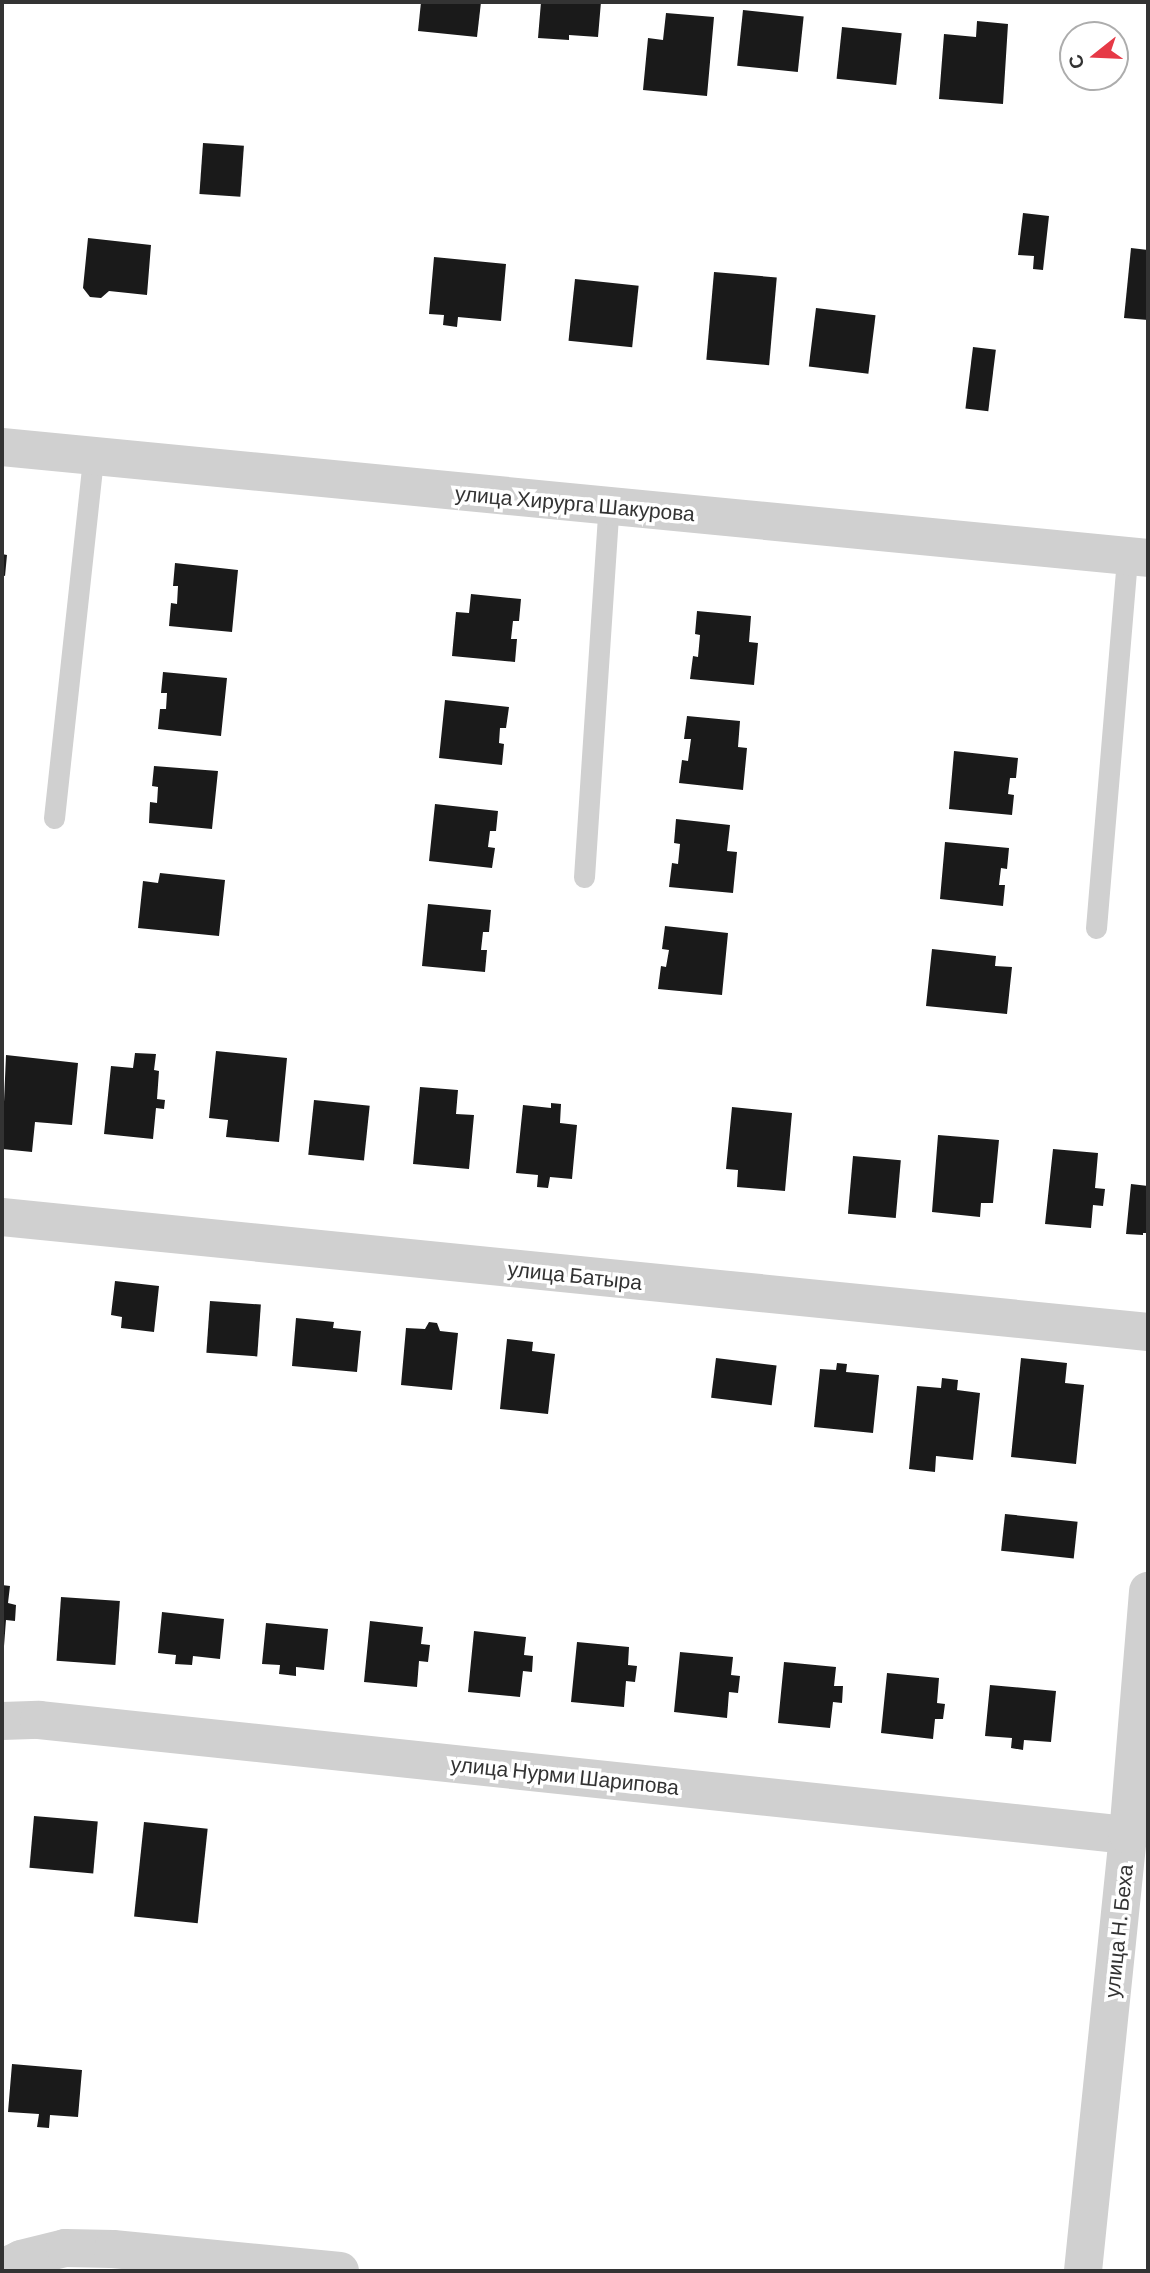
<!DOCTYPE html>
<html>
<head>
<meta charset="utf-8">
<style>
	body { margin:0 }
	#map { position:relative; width:1150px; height:2273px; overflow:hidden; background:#fff; font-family:Barlow,sans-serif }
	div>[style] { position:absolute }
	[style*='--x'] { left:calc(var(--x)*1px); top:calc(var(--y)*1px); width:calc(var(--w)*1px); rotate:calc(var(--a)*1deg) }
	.building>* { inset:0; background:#1a1a1a; transform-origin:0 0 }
	.lane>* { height:21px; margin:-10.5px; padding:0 10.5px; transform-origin:10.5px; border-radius:10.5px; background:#d0d0d0 }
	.street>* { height:38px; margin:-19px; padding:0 19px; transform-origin:19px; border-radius:19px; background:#d0d0d0 }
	span { translate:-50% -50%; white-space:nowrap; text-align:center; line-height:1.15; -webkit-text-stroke:7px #fff; paint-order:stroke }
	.street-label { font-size:21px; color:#333 }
	.frame { position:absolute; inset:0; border:4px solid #333; pointer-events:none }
	.north { position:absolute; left:1059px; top:21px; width:70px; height:70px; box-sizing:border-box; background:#fff; border:2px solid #adadad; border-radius:50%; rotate:252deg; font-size:19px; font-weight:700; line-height:28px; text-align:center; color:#333 }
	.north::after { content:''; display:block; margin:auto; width:24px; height:32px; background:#e63946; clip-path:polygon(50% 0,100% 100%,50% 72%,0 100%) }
</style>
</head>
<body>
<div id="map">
	<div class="building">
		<div style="clip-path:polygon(421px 2px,481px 2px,477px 37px,418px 31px)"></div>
		<div style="clip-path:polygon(541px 2px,601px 2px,598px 37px,569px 35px,569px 40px,538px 38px)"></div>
		<div style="left:743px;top:10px;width:61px;height:56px;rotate:6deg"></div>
		<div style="clip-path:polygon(666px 13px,714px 17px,707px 96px,643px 90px,648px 38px,663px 40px)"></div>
		<div style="clip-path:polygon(977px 21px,1008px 24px,1003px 104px,939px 99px,944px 34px,976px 37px)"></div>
		<div style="left:842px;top:27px;width:60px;height:52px;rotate:6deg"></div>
		<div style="left:203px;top:143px;width:41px;height:51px;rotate:4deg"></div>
		<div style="clip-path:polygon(1023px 213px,1049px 216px,1043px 270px,1033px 269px,1034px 256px,1018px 255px)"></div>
		<div style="clip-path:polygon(88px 238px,151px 245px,147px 295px,109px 291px,101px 298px,90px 297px,83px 288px)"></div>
		<div style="clip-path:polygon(1131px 248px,1148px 250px,1148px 320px,1124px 318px)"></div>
		<div style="clip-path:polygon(434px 257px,506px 264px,501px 321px,458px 317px,457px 327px,443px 325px,444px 315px,429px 314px)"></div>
		<div style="left:714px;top:272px;width:63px;height:88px;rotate:5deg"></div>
		<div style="left:575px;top:279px;width:64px;height:62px;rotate:6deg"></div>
		<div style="left:816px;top:308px;width:60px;height:59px;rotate:7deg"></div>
		<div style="left:973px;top:347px;width:23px;height:62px;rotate:7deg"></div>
		<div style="clip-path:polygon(2px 554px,7px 555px,5px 576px,2px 575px)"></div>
		<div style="clip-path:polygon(175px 563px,238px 570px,232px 632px,169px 626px,171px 603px,177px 604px,178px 586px,173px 586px)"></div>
		<div style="clip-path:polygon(471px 594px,521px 599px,519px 621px,513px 621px,511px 639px,517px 639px,515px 662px,452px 656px,456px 612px,469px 613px)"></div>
		<div style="clip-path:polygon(697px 611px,751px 616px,749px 642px,758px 643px,754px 685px,690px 679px,693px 656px,698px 657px,700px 635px,695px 634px)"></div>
		<div style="clip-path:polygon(163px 672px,227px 678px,221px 736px,158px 729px,160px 709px,166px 709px,167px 693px,161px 693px)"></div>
		<div style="clip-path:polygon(445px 700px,509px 707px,506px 728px,500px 728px,499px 743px,504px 744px,502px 765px,439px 758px)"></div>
		<div style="clip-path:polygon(687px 716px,740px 721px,738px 747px,747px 748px,743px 790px,679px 783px,682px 760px,688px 761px,691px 739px,684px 739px)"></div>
		<div style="clip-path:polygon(954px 751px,1018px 758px,1016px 778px,1010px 778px,1008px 794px,1014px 795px,1012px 815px,949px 809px)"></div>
		<div style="clip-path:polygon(154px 766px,218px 771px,212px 829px,149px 823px,150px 802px,157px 803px,158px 787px,152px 786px)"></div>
		<div style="clip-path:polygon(435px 804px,498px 811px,496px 831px,490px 831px,488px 847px,495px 848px,492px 868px,429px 861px)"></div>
		<div style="clip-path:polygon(676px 819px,730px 825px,727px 851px,737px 852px,733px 893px,669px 887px,672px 863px,678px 864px,680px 844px,674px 843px)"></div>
		<div style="clip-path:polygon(945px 842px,1009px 848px,1007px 869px,1001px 868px,999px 885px,1005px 885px,1003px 906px,940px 899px)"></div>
		<div style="clip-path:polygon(160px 873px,225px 880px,219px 936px,138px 928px,143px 881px,158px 883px)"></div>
		<div style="clip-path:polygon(428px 904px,491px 910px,489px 932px,483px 932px,481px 950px,487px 950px,485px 972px,422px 966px)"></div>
		<div style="clip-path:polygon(665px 926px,728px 933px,722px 995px,658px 989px,661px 966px,666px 967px,669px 950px,662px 949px)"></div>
		<div style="clip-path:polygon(932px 949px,996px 956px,995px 966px,1012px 967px,1007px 1014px,926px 1006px)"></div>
		<div style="clip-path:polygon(216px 1051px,287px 1058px,279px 1142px,226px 1137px,228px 1120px,209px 1118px)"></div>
		<div style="clip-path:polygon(135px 1053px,156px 1054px,154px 1070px,159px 1071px,157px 1099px,165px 1100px,164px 1109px,156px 1108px,153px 1139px,104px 1134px,111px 1066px,133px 1068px)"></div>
		<div style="clip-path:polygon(6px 1055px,78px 1063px,72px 1125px,35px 1122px,32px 1152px,2px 1149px)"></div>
		<div style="clip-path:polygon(420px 1087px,458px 1090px,456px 1114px,474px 1115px,469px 1169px,413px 1164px)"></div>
		<div style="left:314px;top:1100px;width:56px;height:55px;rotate:6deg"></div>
		<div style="clip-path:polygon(551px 1103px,561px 1104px,560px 1123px,577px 1125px,572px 1179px,550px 1177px,548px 1188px,537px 1187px,538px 1175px,516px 1173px,523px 1105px,551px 1108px)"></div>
		<div style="clip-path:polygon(732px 1107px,792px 1113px,785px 1191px,737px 1187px,738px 1170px,726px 1169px)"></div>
		<div style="clip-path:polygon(938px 1135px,999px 1140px,993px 1203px,981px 1203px,980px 1217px,932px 1212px)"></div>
		<div style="clip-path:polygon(1053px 1149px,1098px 1153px,1095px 1188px,1105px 1189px,1103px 1206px,1093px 1205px,1091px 1228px,1045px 1224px)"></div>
		<div style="left:853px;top:1156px;width:48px;height:58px;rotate:5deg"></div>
		<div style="clip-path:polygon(1131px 1184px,1148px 1186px,1148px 1233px,1143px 1233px,1143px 1235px,1126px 1234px)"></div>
		<div style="clip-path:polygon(115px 1281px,159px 1286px,154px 1332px,121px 1328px,122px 1317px,111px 1315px)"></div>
		<div style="left:210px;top:1301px;width:51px;height:52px;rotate:4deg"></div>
		<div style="clip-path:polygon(296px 1318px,334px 1322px,333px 1328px,361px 1331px,357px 1372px,292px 1366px)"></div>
		<div style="clip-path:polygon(429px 1322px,437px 1323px,440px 1331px,458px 1333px,452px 1390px,401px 1385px,406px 1328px,425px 1329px)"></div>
		<div style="clip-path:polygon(507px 1339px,533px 1342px,532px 1351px,555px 1354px,548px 1414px,500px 1409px)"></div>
		<div style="left:716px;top:1358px;width:61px;height:40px;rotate:7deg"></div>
		<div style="clip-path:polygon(1021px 1358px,1067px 1363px,1065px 1383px,1084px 1385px,1076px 1464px,1011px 1457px)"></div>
		<div style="clip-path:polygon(837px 1363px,847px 1364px,846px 1372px,879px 1375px,873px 1433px,814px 1427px,820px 1369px,836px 1370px)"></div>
		<div style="clip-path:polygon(942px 1378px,958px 1380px,957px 1390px,980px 1393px,973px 1460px,936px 1456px,935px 1472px,909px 1469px,917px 1386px,941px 1388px)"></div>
		<div style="left:1005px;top:1514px;width:73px;height:37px;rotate:6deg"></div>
		<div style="clip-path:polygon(2px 1585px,10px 1586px,8px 1603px,16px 1605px,15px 1621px,6px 1620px,4px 1646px)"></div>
		<div style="left:61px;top:1597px;width:59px;height:64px;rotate:4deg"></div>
		<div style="clip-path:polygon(162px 1612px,224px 1619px,220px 1659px,193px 1656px,192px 1665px,175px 1664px,176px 1655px,158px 1653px)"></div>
		<div style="clip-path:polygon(370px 1621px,423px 1627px,421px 1644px,430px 1645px,428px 1662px,419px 1661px,417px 1687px,364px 1682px)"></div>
		<div style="clip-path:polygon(266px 1623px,328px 1629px,324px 1670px,296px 1667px,296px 1676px,279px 1674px,280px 1665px,262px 1664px)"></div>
		<div style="clip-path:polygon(474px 1631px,526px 1637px,524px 1655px,533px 1656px,532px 1672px,523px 1671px,520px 1697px,468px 1692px)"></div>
		<div style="clip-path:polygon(577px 1642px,629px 1647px,628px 1665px,637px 1666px,635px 1682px,626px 1681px,624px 1707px,571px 1702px)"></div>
		<div style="clip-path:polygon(680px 1652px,733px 1657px,731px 1675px,740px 1676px,738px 1693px,729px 1692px,727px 1718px,674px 1712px)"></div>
		<div style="clip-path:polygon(784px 1662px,836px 1667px,834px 1686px,843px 1686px,842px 1703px,833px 1702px,830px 1728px,778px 1723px)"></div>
		<div style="clip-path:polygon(887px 1673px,939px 1678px,937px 1703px,945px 1704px,943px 1719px,935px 1719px,933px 1739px,881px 1733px)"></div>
		<div style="clip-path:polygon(990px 1685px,1056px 1691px,1051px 1742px,1024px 1740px,1023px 1750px,1011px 1748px,1012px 1738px,985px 1736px)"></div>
		<div style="left:34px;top:1816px;width:64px;height:52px;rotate:5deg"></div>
		<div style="left:144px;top:1822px;width:64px;height:95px;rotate:6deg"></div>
		<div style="clip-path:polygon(12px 2064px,82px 2070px,78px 2117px,50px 2115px,49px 2128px,37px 2127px,39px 2114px,8px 2112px)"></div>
	</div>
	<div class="lane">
		<div style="--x:54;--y:818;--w:362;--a:-83.8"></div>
		<div style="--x:584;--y:877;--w:373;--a:-86.2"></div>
		<div style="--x:1096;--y:928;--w:371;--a:-85.2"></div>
	</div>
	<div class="street">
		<div style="--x:2;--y:447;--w:1151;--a:5.53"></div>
		<div style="--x:2;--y:1217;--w:1152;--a:5.73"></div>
		<div style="--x:2;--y:1721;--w:37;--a:-2"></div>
		<div style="--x:39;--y:1720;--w:1095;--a:6.03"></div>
		<div style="--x:2;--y:2268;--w:21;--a:-25"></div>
		<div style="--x:21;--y:2259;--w:45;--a:-14"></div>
		<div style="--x:65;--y:2248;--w:48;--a:1.2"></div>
		<div style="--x:113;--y:2249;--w:228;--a:5.5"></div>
		<div style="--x:1083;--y:2271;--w:438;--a:-84.1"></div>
		<div style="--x:1128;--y:1835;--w:245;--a:-85.3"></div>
	</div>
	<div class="street-label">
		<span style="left:575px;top:503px;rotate:5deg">улица Хирурга Шакурова</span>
		<span style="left:575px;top:1275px;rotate:6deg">улица Батыра</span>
		<span style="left:565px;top:1775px;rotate:6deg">улица Нурми Шарипова</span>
		<span style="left:1118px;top:1931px;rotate:-84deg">улица Н. Беха</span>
	</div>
	<div class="frame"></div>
	<div class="north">С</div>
</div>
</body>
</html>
